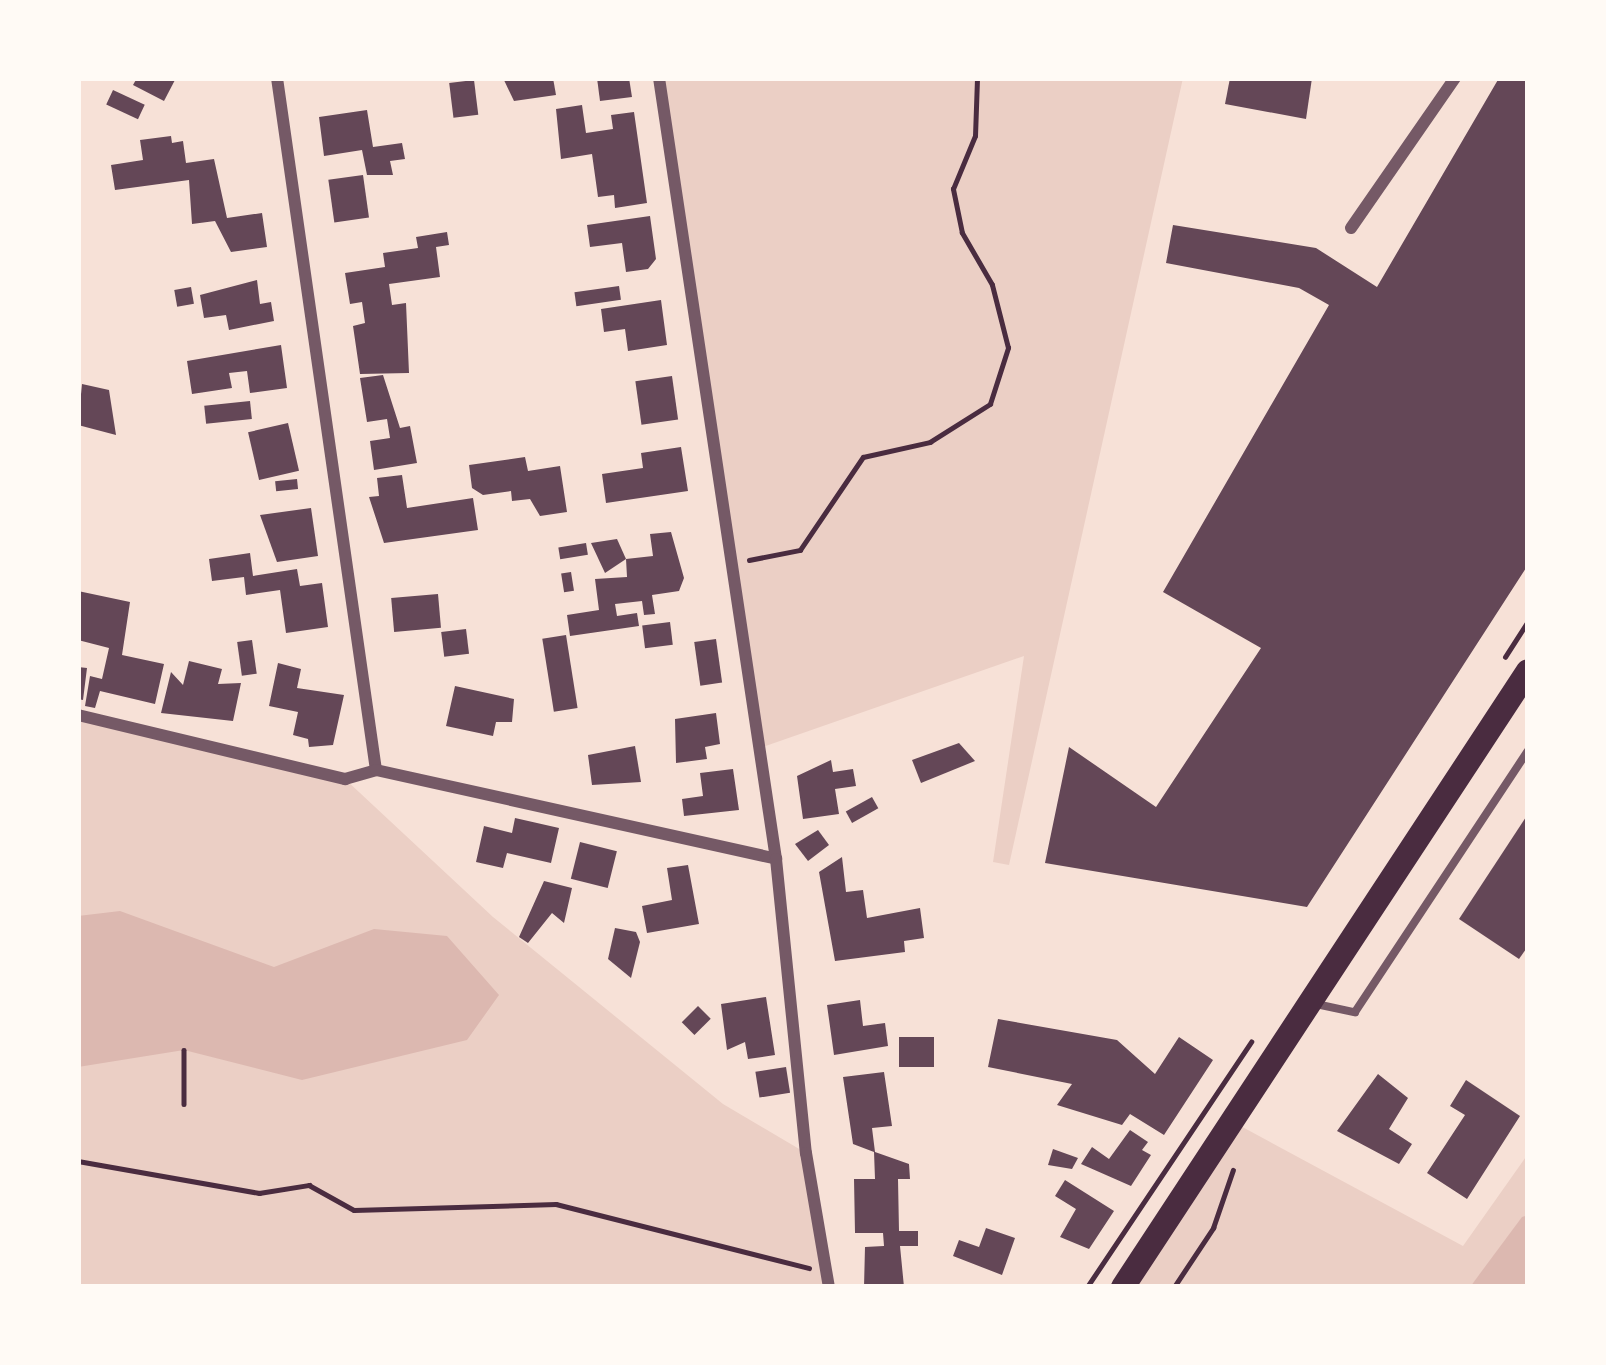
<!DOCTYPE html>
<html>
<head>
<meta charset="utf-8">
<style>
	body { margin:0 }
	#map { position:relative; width:1606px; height:1365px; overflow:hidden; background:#f7e1d7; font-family:"Roboto Serif",serif }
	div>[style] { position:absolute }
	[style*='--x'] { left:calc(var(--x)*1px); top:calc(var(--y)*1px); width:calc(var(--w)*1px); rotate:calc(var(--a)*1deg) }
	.green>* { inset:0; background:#ebcfc5 }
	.water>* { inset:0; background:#dcb8b0 }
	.building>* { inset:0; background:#644757; transform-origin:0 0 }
	.path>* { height:4.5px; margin:-2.25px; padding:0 2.25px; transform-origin:2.25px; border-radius:2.25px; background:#4a2c40 }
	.service>* { height:8px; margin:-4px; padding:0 4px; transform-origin:4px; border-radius:4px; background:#755966 }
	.minor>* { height:12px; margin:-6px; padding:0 6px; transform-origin:6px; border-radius:6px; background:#755966 }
	.primary>* { height:24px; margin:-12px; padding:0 12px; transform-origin:12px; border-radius:12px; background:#4a2c40 }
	span { translate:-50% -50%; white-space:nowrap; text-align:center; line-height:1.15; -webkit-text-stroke:10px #fffaf5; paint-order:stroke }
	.frame { position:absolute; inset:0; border:81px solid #fffaf5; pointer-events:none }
</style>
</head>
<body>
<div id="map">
	<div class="green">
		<div style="clip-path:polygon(659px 78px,1183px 78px,1009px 865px,993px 862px,1024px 656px,760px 748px)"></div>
		<div style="clip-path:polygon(78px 715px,345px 779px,493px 917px,723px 1104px,806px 1153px,829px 1287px,78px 1287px)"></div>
		<div style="clip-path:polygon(1235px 1123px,1463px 1246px,1528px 1154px,1528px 1215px,1470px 1287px,1124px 1287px)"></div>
	</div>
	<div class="water">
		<div style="clip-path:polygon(120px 911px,274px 967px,374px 929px,447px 936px,499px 995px,467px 1040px,302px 1080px,184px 1050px,78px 1067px,78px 916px)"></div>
		<div style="clip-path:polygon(1528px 1215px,1528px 1287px,1470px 1287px,1522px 1217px)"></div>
	</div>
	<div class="building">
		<div style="clip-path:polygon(137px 78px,176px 78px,164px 101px,133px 85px)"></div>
		<div style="clip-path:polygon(503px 78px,553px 78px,556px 95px,514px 101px)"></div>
		<div style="clip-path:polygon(597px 78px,629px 78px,632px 97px,600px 101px)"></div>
		<div style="clip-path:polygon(1230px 78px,1312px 78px,1306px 119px,1225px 104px)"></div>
		<div style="clip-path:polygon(1499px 78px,1528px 78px,1528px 565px,1307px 907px,1045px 863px,1069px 747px,1156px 807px,1261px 648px,1163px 592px,1329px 305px,1299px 288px,1166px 263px,1173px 225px,1316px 248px,1377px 287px)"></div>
		<div style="left:474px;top:80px;width:35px;height:25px;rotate:83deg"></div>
		<div style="left:113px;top:90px;width:35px;height:16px;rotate:25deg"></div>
		<div style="clip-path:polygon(582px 105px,586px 133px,613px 129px,611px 115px,634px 112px,647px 203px,615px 208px,614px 195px,598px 197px,592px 154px,561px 159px,556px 109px)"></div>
		<div style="clip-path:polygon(367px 110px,373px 147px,402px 143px,405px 159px,390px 161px,393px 175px,367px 175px,362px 150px,324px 156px,319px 117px)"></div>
		<div style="clip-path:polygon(171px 136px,172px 143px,183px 141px,186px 163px,214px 159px,227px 218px,262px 213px,267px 247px,231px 252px,215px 221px,192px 224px,189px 180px,115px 190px,111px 165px,143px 160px,140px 140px)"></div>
		<div style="left:363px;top:175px;width:43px;height:35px;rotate:82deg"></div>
		<div style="clip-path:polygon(650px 216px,656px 259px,648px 269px,626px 272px,622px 243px,590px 247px,587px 225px)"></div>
		<div style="clip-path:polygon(447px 232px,449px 245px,436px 247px,440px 277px,389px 284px,392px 305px,406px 303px,409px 373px,360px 374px,353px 326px,365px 323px,362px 302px,350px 304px,345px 273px,385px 267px,383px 253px,418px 248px,416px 237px)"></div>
		<div style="clip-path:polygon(257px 280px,260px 304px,271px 302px,274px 321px,229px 330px,226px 315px,204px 318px,200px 295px)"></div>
		<div style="left:619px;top:286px;width:14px;height:45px;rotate:82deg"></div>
		<div style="left:191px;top:287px;width:17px;height:17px;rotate:80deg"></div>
		<div style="clip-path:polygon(661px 300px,667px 345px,628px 351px,625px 329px,604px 332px,601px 309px)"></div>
		<div style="clip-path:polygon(281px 345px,287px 388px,250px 393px,247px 371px,229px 373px,232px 388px,192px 394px,187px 361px)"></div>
		<div style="clip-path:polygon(383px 375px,400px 428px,410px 426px,417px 463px,374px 470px,370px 441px,390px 438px,387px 419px,367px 422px,360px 378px)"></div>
		<div style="left:672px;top:376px;width:44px;height:37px;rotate:82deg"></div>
		<div style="clip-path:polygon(82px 384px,109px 390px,116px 435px,78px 425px)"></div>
		<div style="left:250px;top:401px;width:18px;height:46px;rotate:84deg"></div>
		<div style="left:288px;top:423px;width:49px;height:41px;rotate:77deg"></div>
		<div style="clip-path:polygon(681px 447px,688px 491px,606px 503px,602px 474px,643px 468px,641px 453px)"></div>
		<div style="clip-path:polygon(525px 457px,528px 471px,560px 466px,567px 512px,540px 516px,530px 499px,512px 501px,511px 491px,483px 495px,472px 488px,469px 465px)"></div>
		<div style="clip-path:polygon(402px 475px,407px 508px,473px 498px,478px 530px,384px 543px,369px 497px,379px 496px,377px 478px)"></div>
		<div style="left:297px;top:479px;width:10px;height:22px;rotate:84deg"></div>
		<div style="clip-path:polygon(311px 508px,318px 556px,277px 562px,260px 515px)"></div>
		<div style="clip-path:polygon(671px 532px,684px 578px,679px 591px,652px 595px,655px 614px,644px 615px,642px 601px,615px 604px,617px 616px,637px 613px,639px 626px,570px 636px,567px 615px,599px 610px,595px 579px,627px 577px,626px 559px,653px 556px,650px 534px)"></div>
		<div style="clip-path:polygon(617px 539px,626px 559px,605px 573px,591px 543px)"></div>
		<div style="left:586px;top:543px;width:12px;height:28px;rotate:81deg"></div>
		<div style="clip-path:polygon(250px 553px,253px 576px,297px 569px,300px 586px,322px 583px,328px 627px,286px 633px,280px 590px,246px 595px,244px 577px,212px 581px,209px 559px)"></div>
		<div style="left:571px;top:572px;width:19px;height:10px;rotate:81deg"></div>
		<div style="clip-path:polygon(78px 591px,130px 602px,122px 655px,164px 664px,155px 704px,100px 691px,95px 708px,85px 706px,90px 676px,102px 679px,109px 648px,78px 640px)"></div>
		<div style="left:438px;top:594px;width:34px;height:47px;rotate:85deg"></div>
		<div style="left:670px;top:622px;width:23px;height:28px;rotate:83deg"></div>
		<div style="left:466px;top:629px;width:25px;height:25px;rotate:83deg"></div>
		<div style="left:566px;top:635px;width:74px;height:24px;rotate:81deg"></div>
		<div style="left:716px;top:639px;width:44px;height:22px;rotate:82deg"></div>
		<div style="left:252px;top:640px;width:34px;height:15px;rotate:82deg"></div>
		<div style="clip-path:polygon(189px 661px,222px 669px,218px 684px,241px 683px,233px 721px,161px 713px,171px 672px,183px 685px)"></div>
		<div style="clip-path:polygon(278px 663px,301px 669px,297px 688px,344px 695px,333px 745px,309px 747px,308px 739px,293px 735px,298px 712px,269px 706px)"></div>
		<div style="clip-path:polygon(78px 667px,87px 668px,83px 700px,78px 699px)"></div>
		<div style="clip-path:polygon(455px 686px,514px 699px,512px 722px,496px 722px,493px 736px,446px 726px)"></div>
		<div style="clip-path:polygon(716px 713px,720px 744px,705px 747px,707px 759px,676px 763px,675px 719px)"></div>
		<div style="clip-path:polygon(959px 743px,975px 761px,921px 783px,912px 760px)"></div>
		<div style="clip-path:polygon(635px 746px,641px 782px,592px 785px,588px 755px)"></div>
		<div style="clip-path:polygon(831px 760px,833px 772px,853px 769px,856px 786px,835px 789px,839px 814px,803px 819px,797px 776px)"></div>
		<div style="clip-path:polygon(733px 769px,739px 810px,684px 816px,682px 799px,703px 796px,700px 773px)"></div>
		<div style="left:872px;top:797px;width:13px;height:30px;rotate:61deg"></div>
		<div style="clip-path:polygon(1528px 814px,1528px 946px,1519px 959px,1459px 919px)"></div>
		<div style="clip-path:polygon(515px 818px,559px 828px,551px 863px,507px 853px,503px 868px,476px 862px,484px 826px,512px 833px)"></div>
		<div style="clip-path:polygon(818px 830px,829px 845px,808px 861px,795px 844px)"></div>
		<div style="left:580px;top:842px;width:38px;height:38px;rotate:14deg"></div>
		<div style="clip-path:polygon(842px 857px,846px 892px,863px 890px,867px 918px,920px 908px,924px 938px,904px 941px,905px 952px,835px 961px,819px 872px)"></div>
		<div style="clip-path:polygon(688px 865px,699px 924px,647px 933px,642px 906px,672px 900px,667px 868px)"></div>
		<div style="clip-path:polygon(544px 881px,572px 888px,564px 923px,552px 913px,528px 943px,519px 937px)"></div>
		<div style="clip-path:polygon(615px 928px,636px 932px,640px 942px,631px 978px,608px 959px)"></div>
		<div style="clip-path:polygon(766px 997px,775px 1055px,748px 1059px,745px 1042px,727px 1050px,721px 1004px)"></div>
		<div style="clip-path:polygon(860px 1000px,863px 1026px,885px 1023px,888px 1046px,834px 1055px,827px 1005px)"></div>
		<div style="left:698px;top:1006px;width:18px;height:23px;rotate:45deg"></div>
		<div style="clip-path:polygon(998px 1019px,1117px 1040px,1155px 1074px,1179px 1037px,1213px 1060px,1164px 1135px,1130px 1114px,1122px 1125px,1057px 1105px,1072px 1084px,988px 1067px)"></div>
		<div style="left:934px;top:1037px;width:30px;height:35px;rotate:90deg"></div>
		<div style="left:786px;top:1067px;width:26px;height:31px;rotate:81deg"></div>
		<div style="clip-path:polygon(884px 1072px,892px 1126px,872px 1128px,875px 1152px,909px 1164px,910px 1179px,898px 1179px,899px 1231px,918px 1231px,918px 1246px,900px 1246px,904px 1287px,864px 1287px,865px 1247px,884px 1246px,883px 1233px,855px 1233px,854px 1179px,875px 1179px,874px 1152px,853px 1144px,843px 1077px)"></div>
		<div style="clip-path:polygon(1378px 1074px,1408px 1098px,1389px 1129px,1412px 1144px,1399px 1164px,1337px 1131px)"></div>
		<div style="clip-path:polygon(1466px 1080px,1520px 1116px,1467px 1199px,1427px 1173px,1465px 1115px,1450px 1106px)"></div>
		<div style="clip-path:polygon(1130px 1130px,1148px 1142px,1142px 1150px,1151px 1155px,1131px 1186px,1081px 1164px,1092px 1147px,1109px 1159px)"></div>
		<div style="clip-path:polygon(1053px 1149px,1078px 1158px,1072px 1169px,1048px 1165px)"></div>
		<div style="clip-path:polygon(1065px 1180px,1114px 1211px,1089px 1249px,1060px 1237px,1076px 1209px,1055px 1196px)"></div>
		<div style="clip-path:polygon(986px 1228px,1015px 1238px,1002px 1275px,953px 1256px,959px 1240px,979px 1247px)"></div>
	</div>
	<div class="path">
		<div style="--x:749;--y:560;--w:52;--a:-11.1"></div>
		<div style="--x:800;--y:550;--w:112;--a:-55.9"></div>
		<div style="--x:863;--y:457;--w:69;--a:-12.6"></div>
		<div style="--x:930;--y:442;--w:71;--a:-32.3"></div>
		<div style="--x:990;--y:404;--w:59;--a:-72.2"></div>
		<div style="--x:1008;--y:348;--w:65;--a:-104.3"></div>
		<div style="--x:992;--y:285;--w:60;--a:-120"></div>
		<div style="--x:962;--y:233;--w:45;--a:-101.6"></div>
		<div style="--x:953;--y:189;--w:57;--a:-67.5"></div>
		<div style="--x:975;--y:136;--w:58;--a:-88"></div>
		<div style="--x:1505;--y:657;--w:43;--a:-57.4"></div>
		<div style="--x:184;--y:1050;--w:54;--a:90"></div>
		<div style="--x:78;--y:1161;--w:184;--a:10"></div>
		<div style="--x:259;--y:1193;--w:51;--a:-9.1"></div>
		<div style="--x:309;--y:1185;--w:51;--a:29.1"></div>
		<div style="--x:354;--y:1210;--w:202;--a:-1.7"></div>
		<div style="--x:556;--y:1204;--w:261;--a:14.2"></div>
		<div style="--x:1087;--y:1287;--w:295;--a:-56.2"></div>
		<div style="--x:1174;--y:1287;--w:71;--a:-56.5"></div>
		<div style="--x:1213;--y:1228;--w:61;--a:-71"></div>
	</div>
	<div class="service">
		<div style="--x:1316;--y:1004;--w:40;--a:12"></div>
		<div style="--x:1355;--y:1012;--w:313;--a:-56.5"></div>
	</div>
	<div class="minor">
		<div style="--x:277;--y:78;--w:699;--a:81.86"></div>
		<div style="--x:1351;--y:228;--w:183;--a:-55.3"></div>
		<div style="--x:78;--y:715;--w:275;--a:13.5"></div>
		<div style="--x:345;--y:779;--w:32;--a:-16"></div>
		<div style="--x:376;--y:770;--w:410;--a:12.5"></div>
		<div style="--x:776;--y:859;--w:790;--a:-98.52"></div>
		<div style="--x:776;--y:859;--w:296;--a:84.2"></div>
		<div style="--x:806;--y:1153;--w:136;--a:80.3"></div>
	</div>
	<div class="primary">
		<div style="--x:1123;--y:1287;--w:737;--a:-56.68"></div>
	</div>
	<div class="frame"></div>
</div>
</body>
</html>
